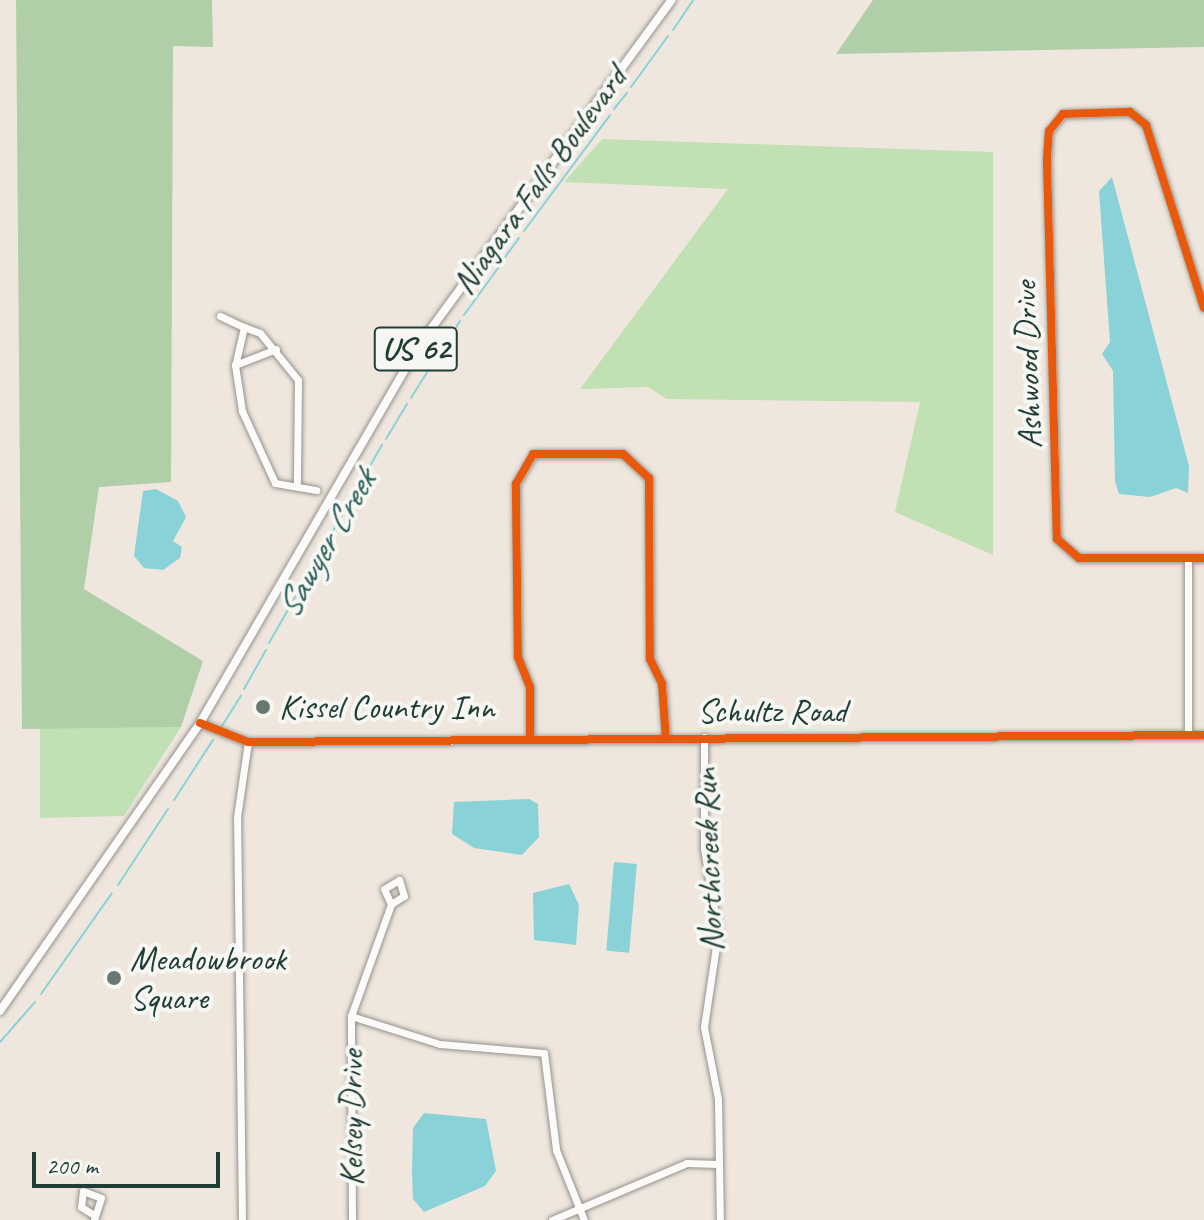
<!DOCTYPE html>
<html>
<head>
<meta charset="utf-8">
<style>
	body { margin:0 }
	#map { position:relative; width:1204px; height:1220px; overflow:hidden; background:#efe7de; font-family:Caveat,sans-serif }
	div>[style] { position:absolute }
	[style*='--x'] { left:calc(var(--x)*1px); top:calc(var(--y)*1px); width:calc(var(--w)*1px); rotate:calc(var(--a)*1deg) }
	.green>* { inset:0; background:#c1e1b4 }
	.forest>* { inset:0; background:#b0cfa8 }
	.water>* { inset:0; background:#89d2d7; transform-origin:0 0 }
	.stream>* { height:2px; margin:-1px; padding:0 1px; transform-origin:1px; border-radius:1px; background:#89d2d7 }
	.roads { filter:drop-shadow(0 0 2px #93938e) drop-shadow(0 0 2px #93938e) }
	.minor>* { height:7px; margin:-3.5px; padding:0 3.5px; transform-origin:3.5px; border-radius:3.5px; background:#fdfbfa }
	.major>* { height:8px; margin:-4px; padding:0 4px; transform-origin:4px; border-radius:4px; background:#fdfbfa }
	.cycleway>* { height:8px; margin:-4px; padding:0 4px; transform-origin:4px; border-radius:4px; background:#e8590c }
	.dots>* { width:22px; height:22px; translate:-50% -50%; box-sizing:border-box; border:4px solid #f6f6f2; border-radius:50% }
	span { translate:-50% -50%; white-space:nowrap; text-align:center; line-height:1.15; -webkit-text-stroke:8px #f6f6f2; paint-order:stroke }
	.shield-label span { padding:2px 6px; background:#f6f6f2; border:2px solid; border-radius:6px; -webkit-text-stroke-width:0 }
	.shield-label { font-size:32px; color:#1f3d34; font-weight:700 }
	.street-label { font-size:34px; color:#1f3d34 }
	.poi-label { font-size:34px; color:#1f3d34 }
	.left { translate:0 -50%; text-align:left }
	.water-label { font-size:36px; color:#2e605c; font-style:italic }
	.scale { position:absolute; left:32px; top:1152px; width:188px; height:36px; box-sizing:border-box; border:4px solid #1f3d34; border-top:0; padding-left:10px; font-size:24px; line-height:28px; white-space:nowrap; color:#1f3d34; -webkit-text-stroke:6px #f6f6f2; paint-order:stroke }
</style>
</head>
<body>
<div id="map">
	<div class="green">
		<div style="clip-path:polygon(602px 139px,993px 152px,993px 555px,895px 512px,920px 402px,667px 399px,648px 387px,580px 389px,728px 189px,564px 182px)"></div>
		<div style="clip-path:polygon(181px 727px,124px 816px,40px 818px,40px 728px)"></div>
	</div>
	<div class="forest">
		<div style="clip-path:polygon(16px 0,212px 0,213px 47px,173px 46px,171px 482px,99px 487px,84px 589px,203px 661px,181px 727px,22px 729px)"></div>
		<div style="clip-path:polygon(873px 0,1204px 0,1204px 47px,836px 54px)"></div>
	</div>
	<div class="water">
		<div style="clip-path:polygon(1112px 177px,1189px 466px,1188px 493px,1176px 488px,1150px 497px,1119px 494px,1115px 482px,1113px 371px,1102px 354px,1110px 342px,1099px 191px)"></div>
		<div style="clip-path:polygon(156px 489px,178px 501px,186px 517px,173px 541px,182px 547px,180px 558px,163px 570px,144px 568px,134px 556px,143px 491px)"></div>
		<div style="clip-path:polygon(529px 799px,538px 804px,539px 837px,522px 855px,474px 848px,452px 834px,454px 802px)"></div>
		<div style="left:614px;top:862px;width:23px;height:89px;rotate:5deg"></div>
		<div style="clip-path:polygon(569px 884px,579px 905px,576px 945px,534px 940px,533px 893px)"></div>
		<div style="clip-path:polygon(424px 1113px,486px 1119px,496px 1171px,485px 1186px,424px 1212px,413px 1199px,412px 1172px,413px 1128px)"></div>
	</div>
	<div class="stream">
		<div style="--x:673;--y:30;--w:36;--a:-56"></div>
		<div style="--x:631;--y:87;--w:63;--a:-54"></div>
		<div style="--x:614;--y:109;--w:21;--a:-51"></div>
		<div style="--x:524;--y:231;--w:144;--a:-53.4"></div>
		<div style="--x:503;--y:260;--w:27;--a:-54"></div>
		<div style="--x:464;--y:315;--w:63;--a:-54"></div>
		<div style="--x:436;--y:358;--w:44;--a:-57"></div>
		<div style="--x:411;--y:398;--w:40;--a:-58"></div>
		<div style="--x:386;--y:439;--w:41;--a:-59"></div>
		<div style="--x:269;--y:643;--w:228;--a:-60.3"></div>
		<div style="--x:244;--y:689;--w:45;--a:-60.6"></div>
		<div style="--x:222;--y:726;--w:36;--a:-58"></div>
		<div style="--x:174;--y:800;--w:72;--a:-57"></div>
		<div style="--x:118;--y:885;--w:91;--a:-56.7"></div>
		<div style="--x:41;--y:994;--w:123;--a:-54.9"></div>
		<div style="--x:0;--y:1042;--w:53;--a:-48.8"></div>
	</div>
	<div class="roads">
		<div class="minor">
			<div style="--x:1204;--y:308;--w:192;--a:-107.6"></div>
			<div style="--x:1146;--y:125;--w:21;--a:-141"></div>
			<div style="--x:1130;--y:112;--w:67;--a:178.3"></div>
			<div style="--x:1063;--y:114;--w:22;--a:129"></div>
			<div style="--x:1049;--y:131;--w:29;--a:94"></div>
			<div style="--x:1047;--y:160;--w:379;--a:88.5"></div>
			<div style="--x:1057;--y:539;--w:29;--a:41"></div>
			<div style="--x:1079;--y:558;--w:125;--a:0"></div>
			<div style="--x:220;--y:316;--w:26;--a:25"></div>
			<div style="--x:244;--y:327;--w:39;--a:103"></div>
			<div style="--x:235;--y:365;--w:47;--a:81.3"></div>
			<div style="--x:242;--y:411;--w:79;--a:65.4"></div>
			<div style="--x:275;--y:483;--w:42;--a:9.7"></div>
			<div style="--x:244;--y:327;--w:17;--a:21"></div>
			<div style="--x:260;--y:333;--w:60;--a:51"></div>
			<div style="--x:298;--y:380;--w:102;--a:90.6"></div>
			<div style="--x:235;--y:365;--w:44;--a:-21.3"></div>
			<div style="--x:1188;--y:559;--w:176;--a:90"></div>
			<div style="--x:200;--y:723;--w:52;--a:21.6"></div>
			<div style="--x:248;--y:742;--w:956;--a:-0.42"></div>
			<div style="--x:704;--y:737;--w:111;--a:90"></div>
			<div style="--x:704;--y:848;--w:86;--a:80.6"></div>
			<div style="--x:718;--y:933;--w:95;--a:98.5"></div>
			<div style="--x:704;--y:1027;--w:73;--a:79"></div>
			<div style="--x:718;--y:1099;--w:121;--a:89.1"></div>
			<div style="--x:530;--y:738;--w:51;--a:-90"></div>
			<div style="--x:530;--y:687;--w:32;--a:-112"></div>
			<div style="--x:518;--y:657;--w:173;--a:-90.7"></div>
			<div style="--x:516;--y:484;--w:34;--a:-60"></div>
			<div style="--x:533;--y:454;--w:90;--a:0"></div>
			<div style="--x:623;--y:454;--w:35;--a:43"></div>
			<div style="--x:649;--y:478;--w:181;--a:89.7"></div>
			<div style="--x:650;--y:659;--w:28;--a:64"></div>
			<div style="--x:662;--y:684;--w:54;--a:85.8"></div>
			<div style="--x:351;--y:1016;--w:93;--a:17.5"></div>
			<div style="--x:440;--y:1044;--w:104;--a:4.9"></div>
			<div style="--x:544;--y:1053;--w:98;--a:82.9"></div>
			<div style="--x:556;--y:1150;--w:75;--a:68.2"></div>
			<div style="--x:94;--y:1215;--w:15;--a:-148"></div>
			<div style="--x:81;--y:1207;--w:16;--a:-83"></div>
			<div style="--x:83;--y:1191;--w:19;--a:21"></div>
			<div style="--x:101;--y:1198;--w:23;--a:108"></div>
			<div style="--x:242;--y:1220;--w:403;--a:-90.7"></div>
			<div style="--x:237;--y:817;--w:76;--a:-81.7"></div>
			<div style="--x:352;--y:1220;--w:204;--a:-90.3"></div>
			<div style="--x:351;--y:1016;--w:119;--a:-70.3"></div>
			<div style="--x:391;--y:904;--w:15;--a:-32"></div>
			<div style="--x:404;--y:896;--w:17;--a:-107"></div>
			<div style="--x:399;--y:880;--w:17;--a:149"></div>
			<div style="--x:384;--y:889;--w:17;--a:65"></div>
			<div style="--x:552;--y:1220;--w:147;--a:-22.9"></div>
			<div style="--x:687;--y:1163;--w:31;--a:2"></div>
		</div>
		<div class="major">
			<div style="--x:0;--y:1011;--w:351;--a:-55.2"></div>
			<div style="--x:200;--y:723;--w:433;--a:-59.9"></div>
			<div style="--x:417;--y:348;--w:431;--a:-53.8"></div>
		</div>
	</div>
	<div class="cycleway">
		<div style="--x:1204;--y:308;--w:192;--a:-107.6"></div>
		<div style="--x:1146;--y:125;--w:21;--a:-141"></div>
		<div style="--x:1130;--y:112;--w:67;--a:178.3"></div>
		<div style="--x:1063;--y:114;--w:22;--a:129"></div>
		<div style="--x:1049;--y:131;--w:29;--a:94"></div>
		<div style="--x:1047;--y:160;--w:379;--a:88.5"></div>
		<div style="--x:1057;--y:539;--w:29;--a:41"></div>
		<div style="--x:1079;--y:558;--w:125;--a:0"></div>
		<div style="--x:200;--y:723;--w:52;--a:21.6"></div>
		<div style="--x:248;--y:742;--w:956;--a:-0.42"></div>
		<div style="--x:530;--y:738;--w:51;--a:-90"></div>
		<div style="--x:530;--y:687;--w:32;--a:-112"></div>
		<div style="--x:518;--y:657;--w:173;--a:-90.7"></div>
		<div style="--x:516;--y:484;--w:34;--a:-60"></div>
		<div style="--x:533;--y:454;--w:90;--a:0"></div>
		<div style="--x:623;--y:454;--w:35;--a:43"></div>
		<div style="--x:649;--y:478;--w:181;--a:89.7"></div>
		<div style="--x:650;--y:659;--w:28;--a:64"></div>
		<div style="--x:662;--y:684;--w:54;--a:85.8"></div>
	</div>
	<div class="dots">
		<div style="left:263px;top:707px;background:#687870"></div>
		<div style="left:114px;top:978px;background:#687870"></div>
	</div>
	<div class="shield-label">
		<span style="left:416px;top:349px">US 62</span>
	</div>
	<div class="street-label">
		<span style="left:539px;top:180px;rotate:-54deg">Niagara Falls Boulevard</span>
		<span style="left:1027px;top:365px;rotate:-92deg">Ashwood Drive</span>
		<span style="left:772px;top:711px">Schultz Road</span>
		<span style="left:708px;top:860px;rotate:-92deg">Northcreek Run</span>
		<span style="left:351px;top:1118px;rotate:-90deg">Kelsey Drive</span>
	</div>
	<div class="poi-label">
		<span class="left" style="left:279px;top:707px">Kissel Country Inn</span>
		<span class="left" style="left:130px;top:978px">Meadowbrook<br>Square</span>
	</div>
	<div class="water-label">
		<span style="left:326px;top:544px;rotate:-60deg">Sawyer Creek</span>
	</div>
	<div class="scale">200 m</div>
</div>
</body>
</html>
